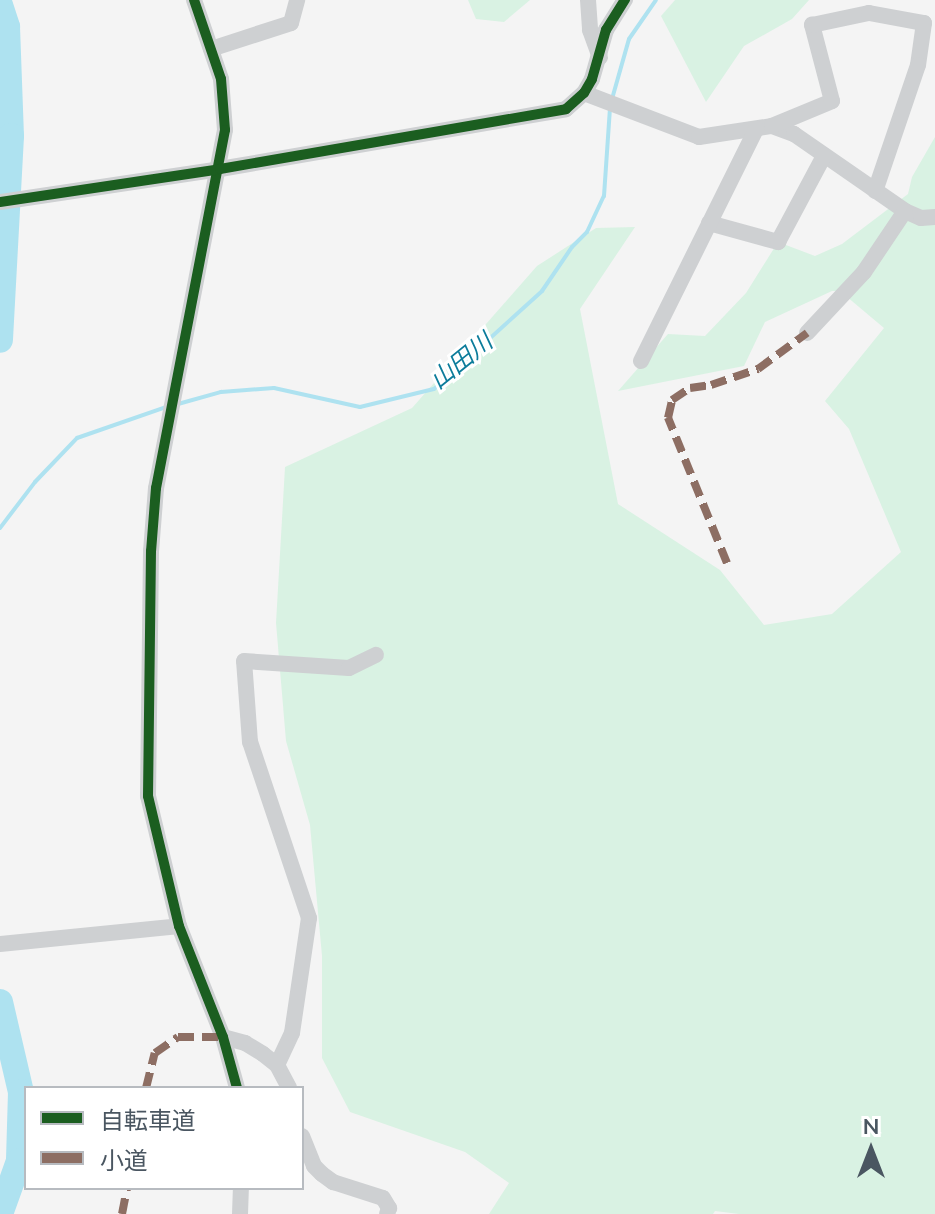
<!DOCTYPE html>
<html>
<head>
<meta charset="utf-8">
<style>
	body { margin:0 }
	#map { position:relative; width:935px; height:1214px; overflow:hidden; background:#f4f4f4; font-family:Mulish,"Noto Sans JP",sans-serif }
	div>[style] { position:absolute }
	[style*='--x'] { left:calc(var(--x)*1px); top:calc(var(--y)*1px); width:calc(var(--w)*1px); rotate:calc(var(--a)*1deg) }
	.green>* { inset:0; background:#d9f2e3 }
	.stream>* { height:4px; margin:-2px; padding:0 2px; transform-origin:2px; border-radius:2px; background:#aee2f0 }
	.river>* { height:26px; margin:-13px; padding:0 13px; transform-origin:13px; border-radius:13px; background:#aee2f0 }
	.minor>* { height:16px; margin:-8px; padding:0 8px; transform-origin:8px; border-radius:8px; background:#ced0d2 }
	.quiet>* { height:8px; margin-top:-4px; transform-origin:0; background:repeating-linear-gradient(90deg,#8d6e63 0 16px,transparent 0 24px) }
	.cycleway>* { height:10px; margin:-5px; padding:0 5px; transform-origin:5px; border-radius:5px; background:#1b5e20 }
	span { translate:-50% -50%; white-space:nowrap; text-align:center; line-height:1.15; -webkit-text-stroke:6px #fff; paint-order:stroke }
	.water-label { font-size:24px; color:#0c7c9b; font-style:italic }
	.legend { position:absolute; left:24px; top:1086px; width:280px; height:104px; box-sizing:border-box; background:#fff; border:2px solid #b7bbc0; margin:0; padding:10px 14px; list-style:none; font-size:24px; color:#4a5661 }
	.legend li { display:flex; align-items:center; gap:16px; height:40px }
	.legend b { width:40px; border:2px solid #b7bbc0 }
	.north { position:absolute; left:831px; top:1110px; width:80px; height:80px; -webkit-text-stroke:6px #fff; paint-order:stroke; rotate:0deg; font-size:22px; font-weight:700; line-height:32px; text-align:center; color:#4a5661 }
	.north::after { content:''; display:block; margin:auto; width:28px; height:36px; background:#4a5661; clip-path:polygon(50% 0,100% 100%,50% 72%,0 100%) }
</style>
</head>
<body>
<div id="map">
	<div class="green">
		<div style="clip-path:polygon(468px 0,530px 0,504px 22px,476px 19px)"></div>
		<div style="clip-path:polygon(675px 0,809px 0,792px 19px,744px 46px,706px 102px,661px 16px)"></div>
		<div style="clip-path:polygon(935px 137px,935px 1214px,739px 1214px,715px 1211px,713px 1214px,489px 1214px,509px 1183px,465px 1152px,350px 1112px,322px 1058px,322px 956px,310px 825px,286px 741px,276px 623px,285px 467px,412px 408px,537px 266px,596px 228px,635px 227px,580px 309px,618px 504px,720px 570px,764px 625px,832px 614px,901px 552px,849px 429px,825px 401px,884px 328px,840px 291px,832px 291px,765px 322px,744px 366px,618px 391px,668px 334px,705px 336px,746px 293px,778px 242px,815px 256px,842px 244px,908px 194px,912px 177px)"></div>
	</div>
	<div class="stream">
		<div style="--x:612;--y:99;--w:62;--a:-74.2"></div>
		<div style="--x:629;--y:39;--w:47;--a:-55.3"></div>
		<div style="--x:178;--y:404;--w:45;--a:-15.6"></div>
		<div style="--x:221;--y:392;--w:53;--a:-4.3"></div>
		<div style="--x:274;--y:388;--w:88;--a:12.5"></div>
		<div style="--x:360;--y:407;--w:76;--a:-13.7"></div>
		<div style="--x:434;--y:389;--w:146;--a:-42.2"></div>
		<div style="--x:542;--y:291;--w:53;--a:-55.7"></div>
		<div style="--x:572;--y:247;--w:21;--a:-45"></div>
		<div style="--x:587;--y:232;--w:40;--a:-65"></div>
		<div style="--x:604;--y:196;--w:89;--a:-86.1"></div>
		<div style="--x:0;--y:528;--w:58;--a:-52.7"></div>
		<div style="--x:35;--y:482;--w:61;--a:-46.3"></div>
		<div style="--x:77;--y:438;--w:94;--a:-19.2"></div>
	</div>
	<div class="river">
		<div style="--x:0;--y:5;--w:23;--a:72"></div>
		<div style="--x:7;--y:27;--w:109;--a:87.9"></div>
		<div style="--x:11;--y:136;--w:204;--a:93.1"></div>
		<div style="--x:0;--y:1002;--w:92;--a:76.9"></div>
		<div style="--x:21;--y:1092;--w:69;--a:91.7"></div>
		<div style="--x:19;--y:1161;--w:56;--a:109.7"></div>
	</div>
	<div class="minor">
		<div style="--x:194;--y:0;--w:83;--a:71.1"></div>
		<div style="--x:221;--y:79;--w:51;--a:85.5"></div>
		<div style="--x:225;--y:130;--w:365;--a:100.9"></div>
		<div style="--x:156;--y:488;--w:63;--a:94.5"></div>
		<div style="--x:151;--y:551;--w:245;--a:90.7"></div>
		<div style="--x:148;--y:796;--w:134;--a:76.6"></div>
		<div style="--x:179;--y:926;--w:119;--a:68.4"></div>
		<div style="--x:223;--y:1037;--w:53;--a:74.6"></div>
		<div style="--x:588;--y:0;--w:30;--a:86"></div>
		<div style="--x:590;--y:30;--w:29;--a:70"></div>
		<div style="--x:211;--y:49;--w:84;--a:-18"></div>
		<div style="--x:291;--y:23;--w:24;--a:-75"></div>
		<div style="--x:584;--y:93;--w:123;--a:20.9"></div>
		<div style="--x:699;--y:137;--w:74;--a:-8.6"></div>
		<div style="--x:772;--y:126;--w:23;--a:20"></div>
		<div style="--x:794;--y:134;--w:135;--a:34.7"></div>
		<div style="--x:905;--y:211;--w:17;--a:24"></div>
		<div style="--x:921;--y:218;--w:14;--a:-4"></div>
		<div style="--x:772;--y:126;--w:65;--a:-22.6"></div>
		<div style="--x:832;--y:101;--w:79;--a:-104.7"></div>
		<div style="--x:812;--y:25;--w:58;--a:-11.9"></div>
		<div style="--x:869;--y:13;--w:56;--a:10.3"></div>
		<div style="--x:924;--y:23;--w:42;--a:98.1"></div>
		<div style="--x:918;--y:65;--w:133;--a:108.8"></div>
		<div style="--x:0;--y:202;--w:222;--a:-8.5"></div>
		<div style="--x:220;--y:169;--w:351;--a:-9.8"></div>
		<div style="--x:566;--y:109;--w:24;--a:-42"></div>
		<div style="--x:584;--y:93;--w:16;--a:-60"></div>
		<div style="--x:592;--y:79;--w:51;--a:-74.1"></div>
		<div style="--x:606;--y:30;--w:36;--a:-58"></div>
		<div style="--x:709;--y:223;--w:72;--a:15.4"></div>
		<div style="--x:778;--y:242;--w:98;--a:-61.9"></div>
		<div style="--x:807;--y:333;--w:83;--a:-46.9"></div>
		<div style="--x:864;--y:272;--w:73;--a:-56.1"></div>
		<div style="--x:641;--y:361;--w:259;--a:-63.6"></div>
		<div style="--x:0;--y:944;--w:180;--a:-5.7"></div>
		<div style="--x:223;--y:1037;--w:23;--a:15"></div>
		<div style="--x:245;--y:1043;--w:21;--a:31"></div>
		<div style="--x:263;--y:1054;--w:18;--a:38"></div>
		<div style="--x:277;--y:1065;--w:26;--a:62"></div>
		<div style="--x:277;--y:1065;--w:35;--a:-65"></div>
		<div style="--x:292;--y:1033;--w:116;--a:-81.6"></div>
		<div style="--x:309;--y:918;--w:186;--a:-108.5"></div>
		<div style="--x:250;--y:742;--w:81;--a:-94.2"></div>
		<div style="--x:244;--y:661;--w:105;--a:3.8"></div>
		<div style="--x:349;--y:668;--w:30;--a:-26"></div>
		<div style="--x:302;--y:1136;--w:32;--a:68"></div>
		<div style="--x:314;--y:1166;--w:11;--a:45"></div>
		<div style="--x:322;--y:1174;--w:14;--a:36"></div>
		<div style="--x:333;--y:1182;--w:52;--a:17.7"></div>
		<div style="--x:383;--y:1198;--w:12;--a:59"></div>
		<div style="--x:389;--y:1208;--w:6;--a:108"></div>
		<div style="--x:240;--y:1214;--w:26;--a:-88"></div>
	</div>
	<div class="quiet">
		<div style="--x:727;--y:563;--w:157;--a:-112.1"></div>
		<div style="--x:668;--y:418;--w:18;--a:-77"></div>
		<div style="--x:672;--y:400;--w:22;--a:-34"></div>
		<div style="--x:690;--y:388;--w:21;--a:-8"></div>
		<div style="--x:711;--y:385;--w:50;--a:-18.8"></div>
		<div style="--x:758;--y:369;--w:61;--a:-36.3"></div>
		<div style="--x:146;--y:1088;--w:36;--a:-76"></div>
		<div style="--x:155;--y:1053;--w:28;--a:-35"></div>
		<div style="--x:178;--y:1037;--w:45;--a:0"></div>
		<div style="--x:122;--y:1214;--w:26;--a:-79"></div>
	</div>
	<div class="cycleway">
		<div style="--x:194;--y:0;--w:83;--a:71.1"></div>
		<div style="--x:221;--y:79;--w:51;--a:85.5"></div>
		<div style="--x:225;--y:130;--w:365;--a:100.9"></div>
		<div style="--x:156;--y:488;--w:63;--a:94.5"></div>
		<div style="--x:151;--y:551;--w:245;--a:90.7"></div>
		<div style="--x:148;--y:796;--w:134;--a:76.6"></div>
		<div style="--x:179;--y:926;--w:119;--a:68.4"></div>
		<div style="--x:223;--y:1037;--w:53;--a:74.6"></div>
		<div style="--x:0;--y:202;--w:222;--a:-8.5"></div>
		<div style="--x:220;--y:169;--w:351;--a:-9.8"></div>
		<div style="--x:566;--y:109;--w:24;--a:-42"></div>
		<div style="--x:584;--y:93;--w:16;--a:-60"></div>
		<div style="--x:592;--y:79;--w:51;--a:-74.1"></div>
		<div style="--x:606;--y:30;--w:36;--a:-58"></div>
	</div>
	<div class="water-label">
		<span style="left:461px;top:361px;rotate:-39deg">山田川</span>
	</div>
	<ul class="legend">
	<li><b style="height:10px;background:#1b5e20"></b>自転車道</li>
	<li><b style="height:10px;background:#8d6e63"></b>小道</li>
	</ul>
	<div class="north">N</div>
</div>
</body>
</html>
